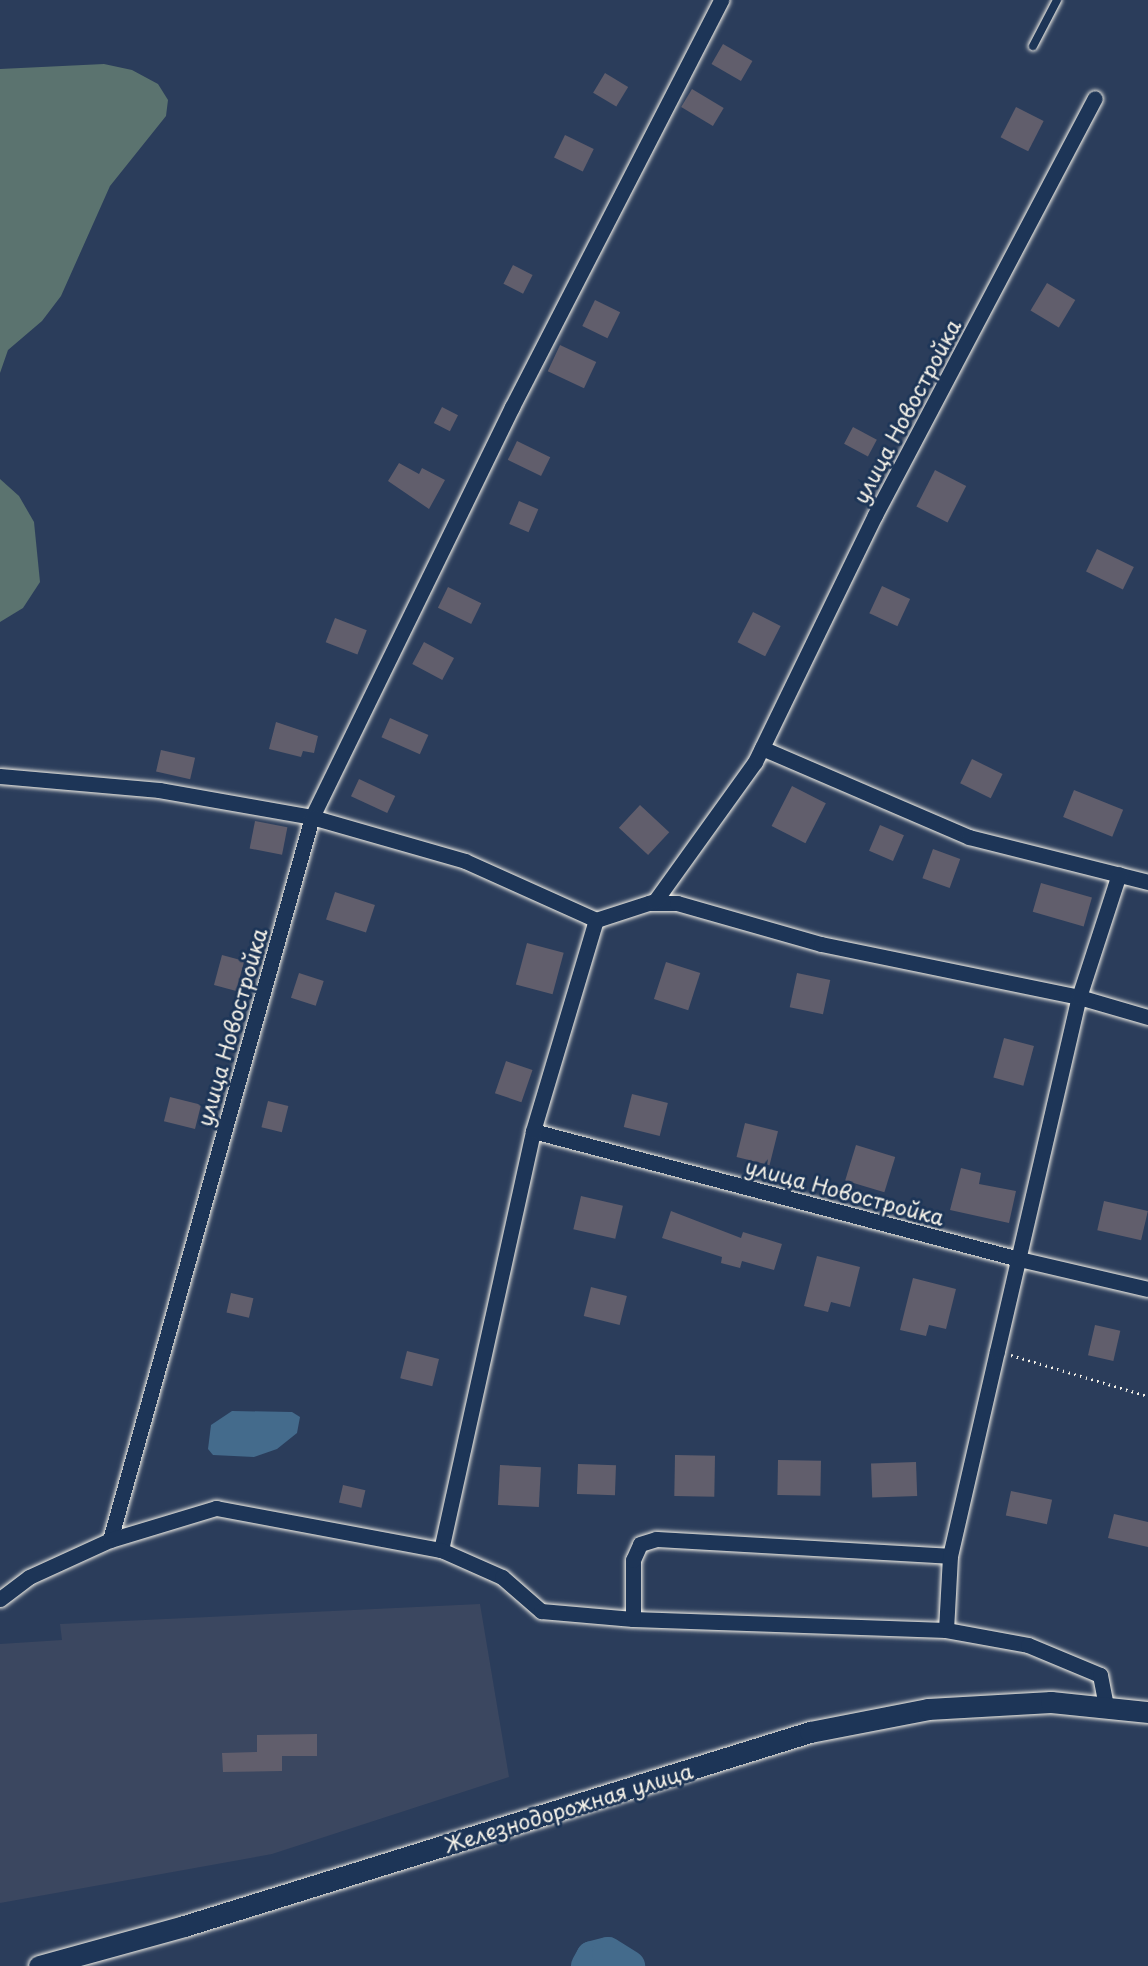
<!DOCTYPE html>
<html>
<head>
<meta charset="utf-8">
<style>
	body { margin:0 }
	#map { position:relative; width:1148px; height:1966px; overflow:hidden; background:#2b3d5b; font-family:"Playpen Sans",sans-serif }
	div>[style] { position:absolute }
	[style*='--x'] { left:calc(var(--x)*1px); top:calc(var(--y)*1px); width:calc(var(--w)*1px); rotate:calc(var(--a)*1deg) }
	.built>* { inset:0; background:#3b4760 }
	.green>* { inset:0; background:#5b736f }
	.water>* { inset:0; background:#446b8c }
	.river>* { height:32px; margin:-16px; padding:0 16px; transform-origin:16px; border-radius:16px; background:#446b8c }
	.building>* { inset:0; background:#615e6c; transform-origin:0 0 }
	.path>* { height:3px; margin-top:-1.5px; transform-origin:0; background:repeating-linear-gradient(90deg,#f4f1e8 0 1.5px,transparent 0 6px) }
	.roads { filter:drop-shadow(0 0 2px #f4f1e8) drop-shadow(0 0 2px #f4f1e8) }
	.lane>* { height:8px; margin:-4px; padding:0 4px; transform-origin:4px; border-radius:4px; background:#1d3557 }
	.street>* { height:15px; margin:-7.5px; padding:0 7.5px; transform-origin:7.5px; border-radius:7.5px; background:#1d3557 }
	.secondary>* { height:21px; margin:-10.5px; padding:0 10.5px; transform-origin:10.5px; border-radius:10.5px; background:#1d3557 }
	span { translate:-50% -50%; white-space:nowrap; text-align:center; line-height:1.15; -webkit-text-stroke:6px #1d3557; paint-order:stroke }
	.street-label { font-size:21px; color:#f4f1e8 }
</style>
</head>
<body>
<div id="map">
	<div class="built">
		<div style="clip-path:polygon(480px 1604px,509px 1777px,272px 1854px,0 1903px,0 1644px,62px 1640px,60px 1624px)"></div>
	</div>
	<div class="green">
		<div style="clip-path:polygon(104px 64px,132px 70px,158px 84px,168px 100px,166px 116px,110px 186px,61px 296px,42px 321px,8px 350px,0 373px,0 69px)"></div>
		<div style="clip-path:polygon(0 479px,19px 496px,34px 522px,40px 582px,23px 608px,0 622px)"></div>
	</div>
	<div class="water">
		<div style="clip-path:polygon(232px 1411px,292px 1412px,300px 1417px,297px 1433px,277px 1449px,254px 1457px,213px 1455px,208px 1449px,211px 1425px)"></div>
	</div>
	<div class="river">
		<div style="--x:587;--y:1966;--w:10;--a:-61"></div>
		<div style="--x:592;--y:1957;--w:16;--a:-14"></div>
		<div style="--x:608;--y:1953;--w:25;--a:32"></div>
	</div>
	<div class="building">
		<div style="left:723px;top:44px;width:34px;height:23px;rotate:30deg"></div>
		<div style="left:605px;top:73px;width:27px;height:23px;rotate:31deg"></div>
		<div style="left:692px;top:89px;width:37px;height:21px;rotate:31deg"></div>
		<div style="left:1016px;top:107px;width:31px;height:34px;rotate:27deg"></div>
		<div style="left:565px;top:135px;width:32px;height:25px;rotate:26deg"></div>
		<div style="left:513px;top:265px;width:22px;height:21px;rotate:27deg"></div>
		<div style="left:1047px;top:283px;width:33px;height:32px;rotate:31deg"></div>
		<div style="left:595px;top:300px;width:28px;height:29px;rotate:26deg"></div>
		<div style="left:560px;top:345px;width:40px;height:29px;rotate:25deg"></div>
		<div style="left:442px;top:407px;width:18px;height:18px;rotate:27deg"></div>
		<div style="left:853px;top:427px;width:27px;height:19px;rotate:28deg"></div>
		<div style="left:517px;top:441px;width:37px;height:21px;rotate:26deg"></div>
		<div style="clip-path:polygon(399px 463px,419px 474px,422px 468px,445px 480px,429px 509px,388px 481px)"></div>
		<div style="left:935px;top:470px;width:35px;height:41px;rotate:27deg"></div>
		<div style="left:519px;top:501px;width:21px;height:25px;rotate:23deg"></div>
		<div style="left:1097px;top:549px;width:41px;height:25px;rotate:26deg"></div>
		<div style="left:882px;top:586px;width:31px;height:30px;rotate:25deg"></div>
		<div style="left:448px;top:587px;width:37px;height:23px;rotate:26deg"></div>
		<div style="left:753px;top:612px;width:31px;height:34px;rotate:27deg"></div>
		<div style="left:335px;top:618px;width:34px;height:26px;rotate:21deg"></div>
		<div style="left:424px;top:642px;width:34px;height:25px;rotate:28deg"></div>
		<div style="left:390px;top:718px;width:42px;height:21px;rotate:24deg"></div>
		<div style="clip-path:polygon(276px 722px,318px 736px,314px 753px,303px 751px,301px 757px,269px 749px)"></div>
		<div style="left:161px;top:750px;width:35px;height:22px;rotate:13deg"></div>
		<div style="left:972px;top:759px;width:34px;height:27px;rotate:26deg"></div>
		<div style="left:359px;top:779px;width:40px;height:19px;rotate:25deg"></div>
		<div style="left:792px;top:786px;width:38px;height:45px;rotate:27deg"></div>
		<div style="left:1074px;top:790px;width:53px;height:29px;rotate:22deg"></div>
		<div style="left:640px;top:805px;width:40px;height:31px;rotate:43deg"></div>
		<div style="left:255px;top:821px;width:33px;height:28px;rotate:11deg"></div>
		<div style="left:880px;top:825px;width:26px;height:28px;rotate:23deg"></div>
		<div style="left:933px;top:849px;width:29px;height:31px;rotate:20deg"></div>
		<div style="left:1041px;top:883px;width:53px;height:30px;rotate:16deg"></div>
		<div style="left:335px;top:892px;width:42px;height:29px;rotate:18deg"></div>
		<div style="left:527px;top:943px;width:38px;height:43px;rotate:15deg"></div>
		<div style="left:222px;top:955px;width:23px;height:31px;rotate:15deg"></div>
		<div style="left:666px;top:962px;width:36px;height:39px;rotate:18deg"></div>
		<div style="left:299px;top:973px;width:26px;height:26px;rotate:18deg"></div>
		<div style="left:797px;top:973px;width:34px;height:35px;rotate:12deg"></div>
		<div style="left:1004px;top:1038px;width:31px;height:41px;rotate:15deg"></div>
		<div style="left:506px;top:1061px;width:28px;height:34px;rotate:19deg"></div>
		<div style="left:632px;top:1094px;width:37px;height:34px;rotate:14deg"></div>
		<div style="left:170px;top:1097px;width:32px;height:25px;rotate:14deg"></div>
		<div style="left:268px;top:1101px;width:21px;height:27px;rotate:14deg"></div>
		<div style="left:745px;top:1123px;width:34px;height:35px;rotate:14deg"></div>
		<div style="left:856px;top:1145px;width:41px;height:37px;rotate:17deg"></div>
		<div style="clip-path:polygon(961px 1168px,981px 1173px,979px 1184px,1016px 1191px,1009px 1223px,950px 1210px)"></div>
		<div style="left:581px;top:1196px;width:43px;height:34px;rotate:13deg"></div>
		<div style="left:1104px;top:1201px;width:45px;height:30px;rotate:13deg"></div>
		<div style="clip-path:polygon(671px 1211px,741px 1238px,743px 1232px,782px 1244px,774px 1270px,742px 1261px,740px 1268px,721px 1263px,722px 1257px,662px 1238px)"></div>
		<div style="clip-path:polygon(817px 1256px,860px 1267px,850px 1307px,831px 1302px,828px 1312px,804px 1306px)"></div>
		<div style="clip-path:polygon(913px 1278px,956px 1289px,946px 1329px,929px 1325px,926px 1336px,900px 1330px)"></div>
		<div style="left:591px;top:1287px;width:37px;height:30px;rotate:14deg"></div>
		<div style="left:231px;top:1293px;width:23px;height:20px;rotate:13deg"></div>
		<div style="left:1095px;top:1325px;width:26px;height:31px;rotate:13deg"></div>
		<div style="left:407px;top:1351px;width:33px;height:28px;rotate:14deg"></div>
		<div style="left:675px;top:1455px;width:40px;height:41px;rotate:1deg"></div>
		<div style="left:778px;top:1460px;width:43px;height:35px;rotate:1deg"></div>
		<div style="left:916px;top:1462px;width:34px;height:45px;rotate:88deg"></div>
		<div style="left:578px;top:1464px;width:38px;height:30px;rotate:2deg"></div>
		<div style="left:500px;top:1465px;width:41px;height:40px;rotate:3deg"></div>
		<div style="left:343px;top:1485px;width:23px;height:18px;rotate:13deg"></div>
		<div style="left:1011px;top:1491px;width:42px;height:25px;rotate:12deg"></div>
		<div style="clip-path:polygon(1114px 1514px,1148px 1522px,1148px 1547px,1108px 1538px)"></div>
		<div style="clip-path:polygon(317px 1734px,317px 1756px,282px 1756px,282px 1771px,223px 1772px,222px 1753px,257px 1752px,257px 1735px)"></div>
	</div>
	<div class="path">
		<div style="--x:1011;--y:1355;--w:143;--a:16.7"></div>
	</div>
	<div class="roads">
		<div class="lane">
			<div style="--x:1033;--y:46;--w:52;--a:-62.4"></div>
		</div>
		<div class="street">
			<div style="--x:762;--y:748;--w:225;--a:23.3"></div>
			<div style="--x:969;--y:837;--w:185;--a:14.1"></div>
			<div style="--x:0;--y:776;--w:160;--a:5"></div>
			<div style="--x:159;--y:790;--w:155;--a:10"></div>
			<div style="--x:312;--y:817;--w:456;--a:-64"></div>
			<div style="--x:512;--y:407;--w:458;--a:-62.8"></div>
			<div style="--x:649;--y:903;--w:28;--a:0"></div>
			<div style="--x:677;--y:903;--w:150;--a:15.9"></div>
			<div style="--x:821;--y:944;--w:263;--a:11.6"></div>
			<div style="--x:1079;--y:997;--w:72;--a:16.2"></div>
			<div style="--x:533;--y:1131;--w:503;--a:14.76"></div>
			<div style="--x:1019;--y:1259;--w:132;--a:13.1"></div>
			<div style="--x:110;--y:1540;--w:751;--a:-74.39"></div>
			<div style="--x:312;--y:817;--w:159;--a:16"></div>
			<div style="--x:465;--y:861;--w:144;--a:24.2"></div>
			<div style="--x:596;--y:920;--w:62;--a:-17.9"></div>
			<div style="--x:655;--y:901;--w:171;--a:-54.3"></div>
			<div style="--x:755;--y:762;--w:275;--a:-64.1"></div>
			<div style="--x:875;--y:515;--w:471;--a:-62.2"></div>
			<div style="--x:441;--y:1550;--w:429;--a:-77.6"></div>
			<div style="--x:533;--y:1131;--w:220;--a:-73.4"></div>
			<div style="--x:0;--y:1599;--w:36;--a:-37"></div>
			<div style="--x:29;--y:1577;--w:89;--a:-24.6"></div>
			<div style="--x:110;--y:1540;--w:111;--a:-16.8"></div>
			<div style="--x:216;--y:1508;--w:229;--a:10.6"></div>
			<div style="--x:441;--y:1550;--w:67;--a:23.9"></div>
			<div style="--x:502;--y:1577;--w:52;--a:41.1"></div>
			<div style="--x:541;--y:1611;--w:92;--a:5"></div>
			<div style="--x:633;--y:1619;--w:313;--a:2"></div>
			<div style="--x:946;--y:1630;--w:83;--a:10.4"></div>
			<div style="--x:1028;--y:1645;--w:78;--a:22.6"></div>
			<div style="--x:1100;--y:1675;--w:33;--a:79"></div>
			<div style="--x:633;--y:1619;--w:59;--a:-90"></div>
			<div style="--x:633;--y:1560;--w:17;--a:-66"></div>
			<div style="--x:640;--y:1544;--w:17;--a:-17"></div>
			<div style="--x:656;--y:1539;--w:294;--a:3.3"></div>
			<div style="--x:946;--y:1630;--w:74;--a:-86.9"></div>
			<div style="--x:950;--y:1556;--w:210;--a:-77.1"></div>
			<div style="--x:997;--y:1351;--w:363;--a:-77"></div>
			<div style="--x:1079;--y:997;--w:129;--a:-72"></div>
		</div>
		<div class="secondary">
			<div style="--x:39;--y:1966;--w:150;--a:-15.4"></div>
			<div style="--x:184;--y:1926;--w:655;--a:-17.22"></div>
			<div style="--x:810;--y:1732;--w:120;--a:-11"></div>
			<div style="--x:928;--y:1709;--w:123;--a:-3.3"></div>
			<div style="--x:1051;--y:1702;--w:98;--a:5.9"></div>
		</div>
	</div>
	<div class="street-label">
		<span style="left:906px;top:411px;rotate:-62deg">улица Новостройка</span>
		<span style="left:231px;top:1027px;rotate:-74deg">улица Новостройка</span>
		<span style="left:845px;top:1191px;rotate:15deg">улица Новостройка</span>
		<span style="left:568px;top:1807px;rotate:-17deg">Железнодорожная улица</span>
	</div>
</div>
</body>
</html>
